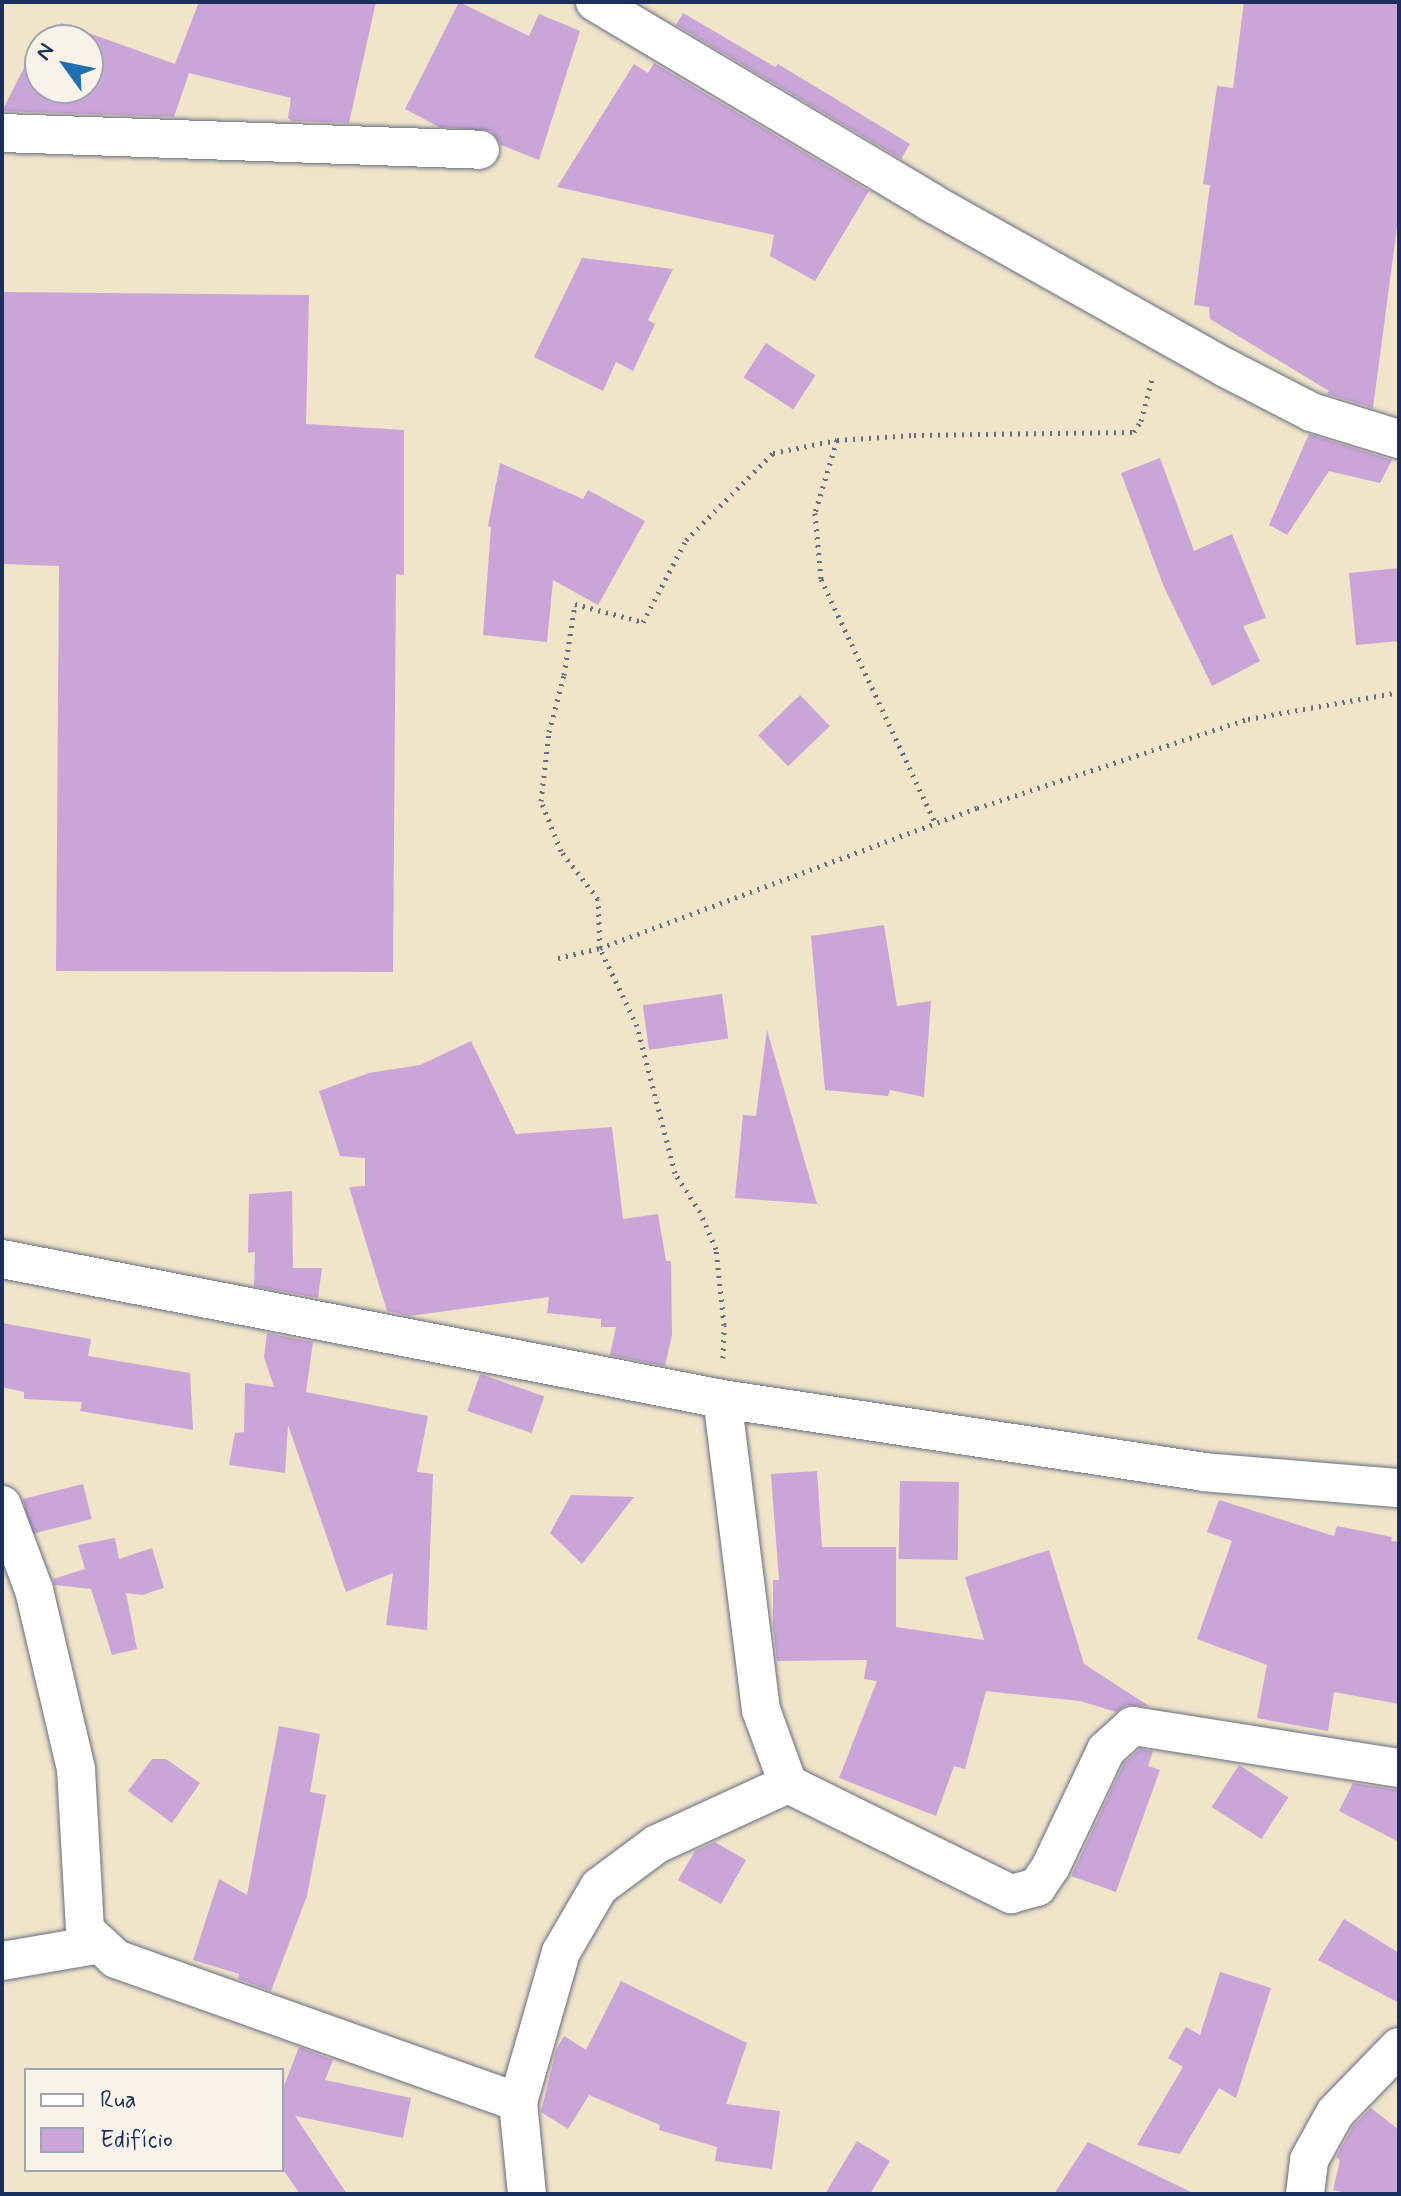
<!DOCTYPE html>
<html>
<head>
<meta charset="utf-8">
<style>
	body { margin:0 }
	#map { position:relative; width:1401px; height:2196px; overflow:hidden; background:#f0e4c9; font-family:Mynerve,sans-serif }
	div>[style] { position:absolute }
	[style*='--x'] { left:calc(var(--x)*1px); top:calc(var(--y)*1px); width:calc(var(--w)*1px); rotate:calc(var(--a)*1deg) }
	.building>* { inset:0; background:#caa5d8; transform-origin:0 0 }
	.path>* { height:5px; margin-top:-2.5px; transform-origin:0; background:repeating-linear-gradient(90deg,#666e83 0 2px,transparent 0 8px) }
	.roads { filter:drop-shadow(0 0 2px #666e83) drop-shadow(0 0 2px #666e83) }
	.minor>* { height:38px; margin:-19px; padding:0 19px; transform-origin:19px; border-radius:19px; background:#fff }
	span { translate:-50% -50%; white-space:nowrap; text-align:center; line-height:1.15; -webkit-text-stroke:6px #f7f3e8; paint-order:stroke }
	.frame { position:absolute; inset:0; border:4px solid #1b2f5e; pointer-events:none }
	.legend { position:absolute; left:24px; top:2068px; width:260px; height:104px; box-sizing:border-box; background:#f7f3e8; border:2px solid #9fa5b1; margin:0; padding:10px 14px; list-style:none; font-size:24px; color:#1b2f5e }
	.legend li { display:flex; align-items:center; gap:16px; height:40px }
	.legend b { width:40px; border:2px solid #9fa5b1 }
	.north { position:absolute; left:24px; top:24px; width:80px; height:80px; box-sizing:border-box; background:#f7f3e8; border:2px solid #9fa5b1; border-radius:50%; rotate:303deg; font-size:22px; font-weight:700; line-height:32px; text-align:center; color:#1b2f5e }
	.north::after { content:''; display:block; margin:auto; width:28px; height:36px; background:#1f6fb2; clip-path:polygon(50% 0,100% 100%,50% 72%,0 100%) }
</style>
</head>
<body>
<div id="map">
	<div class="building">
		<div style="clip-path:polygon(199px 2px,376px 2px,349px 123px,292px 121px,288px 118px,291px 98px,189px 73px,174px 117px,2px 111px,29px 58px,40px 62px,40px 88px,88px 88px,88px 40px,58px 40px,61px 23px,175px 64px)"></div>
		<div style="clip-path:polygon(459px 2px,529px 36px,539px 14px,580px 31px,539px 160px,501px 145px,491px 131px,439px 127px,405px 109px)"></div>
		<div style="clip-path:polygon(1244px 2px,1399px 2px,1399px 212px,1373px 408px,1327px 394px,1329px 391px,1210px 319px,1209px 307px,1194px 305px,1210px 185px,1203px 184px,1217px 86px,1233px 88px)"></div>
		<div style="clip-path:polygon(683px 13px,775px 67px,778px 64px,910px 144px,901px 159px,676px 25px)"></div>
		<div style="clip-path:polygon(654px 63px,869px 191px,815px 281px,770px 256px,774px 235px,557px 187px,634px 64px,648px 73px)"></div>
		<div style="clip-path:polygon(582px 258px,673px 269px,648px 320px,655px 324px,633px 371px,616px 362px,603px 391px,534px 357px)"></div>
		<div style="clip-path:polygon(2px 292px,309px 295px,306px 424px,404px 430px,404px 575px,396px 574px,393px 972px,56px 971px,59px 566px,2px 564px)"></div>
		<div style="left:766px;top:343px;width:59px;height:41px;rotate:33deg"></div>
		<div style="clip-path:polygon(1309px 434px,1392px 460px,1380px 483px,1329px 471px,1287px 535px,1269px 525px)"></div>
		<div style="clip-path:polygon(1160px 458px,1194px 551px,1232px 534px,1266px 618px,1243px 626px,1260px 661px,1212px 686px,1164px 587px,1121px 473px)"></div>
		<div style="clip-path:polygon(500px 463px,583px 499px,588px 490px,645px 521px,598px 605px,553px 580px,547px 642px,483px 635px,491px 527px,488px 526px)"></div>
		<div style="clip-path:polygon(1399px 568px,1399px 641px,1356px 645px,1349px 573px)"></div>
		<div style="left:800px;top:695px;width:43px;height:58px;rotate:46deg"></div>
		<div style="clip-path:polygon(884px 925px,897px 1006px,931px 1001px,924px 1097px,890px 1090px,888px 1096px,825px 1090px,811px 936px)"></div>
		<div style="left:722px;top:994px;width:45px;height:80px;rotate:82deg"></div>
		<div style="clip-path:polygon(767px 1030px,817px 1204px,735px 1198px,743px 1115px,756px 1116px)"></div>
		<div style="clip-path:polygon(471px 1041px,516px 1134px,612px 1127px,623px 1219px,658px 1214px,666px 1261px,671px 1261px,672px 1335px,665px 1366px,610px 1355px,616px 1327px,601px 1327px,601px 1319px,547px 1313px,549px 1297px,409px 1316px,387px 1311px,349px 1187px,365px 1186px,365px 1158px,340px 1156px,319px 1091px,369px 1073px,420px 1065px)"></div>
		<div style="clip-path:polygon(292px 1191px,293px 1268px,322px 1268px,318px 1298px,254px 1286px,255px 1252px,248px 1253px,249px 1194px)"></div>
		<div style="clip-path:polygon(2px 1323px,91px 1339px,88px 1356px,190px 1373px,193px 1430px,80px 1411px,82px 1402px,24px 1399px,24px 1392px,2px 1387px)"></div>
		<div style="clip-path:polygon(267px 1333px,313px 1342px,306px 1392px,428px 1416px,417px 1472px,433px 1474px,427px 1630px,386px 1625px,393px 1573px,346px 1592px,288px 1425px,285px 1473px,229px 1465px,235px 1433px,244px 1432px,245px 1383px,274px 1387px,264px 1357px)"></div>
		<div style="left:480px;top:1374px;width:68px;height:39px;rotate:19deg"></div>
		<div style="clip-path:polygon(817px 1471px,822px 1547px,896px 1547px,896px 1627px,984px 1640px,965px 1577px,1049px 1550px,1084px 1664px,1149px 1706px,1127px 1705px,1116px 1712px,1080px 1701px,986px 1691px,965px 1769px,954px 1766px,936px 1816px,839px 1778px,877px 1681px,864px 1679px,867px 1660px,777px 1661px,773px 1627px,773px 1580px,779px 1580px,771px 1474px)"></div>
		<div style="left:900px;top:1481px;width:59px;height:78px;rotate:1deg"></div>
		<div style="left:83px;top:1484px;width:36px;height:62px;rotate:76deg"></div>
		<div style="clip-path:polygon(571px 1495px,634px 1497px,582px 1564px,550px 1533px)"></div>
		<div style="clip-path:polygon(1219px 1500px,1334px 1536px,1337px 1526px,1392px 1537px,1391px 1541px,1399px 1542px,1399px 1704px,1334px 1692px,1328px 1731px,1257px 1718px,1267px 1665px,1197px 1639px,1232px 1541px,1207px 1532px)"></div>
		<div style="clip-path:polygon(115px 1538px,119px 1559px,152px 1548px,164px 1588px,142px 1595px,126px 1593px,137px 1649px,112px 1655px,91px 1589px,55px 1585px,53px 1579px,85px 1569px,78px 1545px)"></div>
		<div style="clip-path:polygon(279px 1726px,320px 1734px,310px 1792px,326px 1795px,307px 1896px,271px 1991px,238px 1979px,239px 1974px,193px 1960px,219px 1879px,247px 1895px)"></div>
		<div style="clip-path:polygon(1140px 1749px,1153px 1751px,1148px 1766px,1160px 1770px,1116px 1892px,1071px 1876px,1124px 1763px)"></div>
		<div style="clip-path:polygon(152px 1759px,166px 1759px,200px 1783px,172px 1823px,128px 1791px)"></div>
		<div style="left:1239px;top:1765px;width:59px;height:50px;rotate:33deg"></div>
		<div style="clip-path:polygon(1353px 1783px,1399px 1790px,1399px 1842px,1339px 1811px)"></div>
		<div style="clip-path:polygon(715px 1842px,746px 1860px,721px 1904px,678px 1880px,695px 1851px)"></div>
		<div style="clip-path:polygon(1344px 1919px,1399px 1953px,1399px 2003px,1318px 1960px)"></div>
		<div style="clip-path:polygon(1220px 1972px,1271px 1988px,1236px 2098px,1219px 2088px,1180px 2154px,1137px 2145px,1183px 2067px,1168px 2058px,1186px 2027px,1200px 2035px)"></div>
		<div style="clip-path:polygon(621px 1981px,747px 2043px,726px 2104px,780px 2111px,772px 2169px,715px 2161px,717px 2147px,659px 2130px,660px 2125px,589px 2095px,568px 2129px,541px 2112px,556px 2050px,564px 2036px,586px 2050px)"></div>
		<div style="clip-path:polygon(299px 2047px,333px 2060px,325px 2080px,411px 2098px,403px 2138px,295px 2116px,347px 2194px,300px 2194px,282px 2168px,282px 2091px)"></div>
		<div style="clip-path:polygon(1371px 2108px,1399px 2130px,1399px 2194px,1352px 2194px,1333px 2190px,1340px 2160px,1336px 2157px,1353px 2126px)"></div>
		<div style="clip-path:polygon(857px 2141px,890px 2161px,870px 2194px,825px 2194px)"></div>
		<div style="clip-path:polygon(1088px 2142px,1195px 2194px,1054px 2194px)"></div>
	</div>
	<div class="path">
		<div style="--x:837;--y:440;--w:76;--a:106.8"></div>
		<div style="--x:815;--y:513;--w:66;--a:84.8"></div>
		<div style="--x:821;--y:579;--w:271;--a:64.9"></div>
		<div style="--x:558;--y:958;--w:43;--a:-13.4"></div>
		<div style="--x:600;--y:948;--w:402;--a:-20.4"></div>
		<div style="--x:977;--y:808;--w:285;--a:-18.2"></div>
		<div style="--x:1248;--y:719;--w:153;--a:-10.1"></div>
		<div style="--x:723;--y:1358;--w:33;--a:-88"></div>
		<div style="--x:724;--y:1325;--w:76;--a:-96"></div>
		<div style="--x:716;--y:1249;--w:40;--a:-113.4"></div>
		<div style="--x:700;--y:1212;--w:46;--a:-122.7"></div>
		<div style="--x:675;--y:1173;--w:152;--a:-104.5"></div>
		<div style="--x:637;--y:1026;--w:86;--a:-115.4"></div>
		<div style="--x:600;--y:948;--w:49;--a:-92.3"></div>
		<div style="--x:598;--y:899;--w:61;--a:-127.6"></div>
		<div style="--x:561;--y:851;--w:54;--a:-111.8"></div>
		<div style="--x:541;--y:801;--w:69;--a:-83.4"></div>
		<div style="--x:549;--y:732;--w:59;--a:-75.3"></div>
		<div style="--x:564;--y:675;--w:72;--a:-81.2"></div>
		<div style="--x:575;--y:604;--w:70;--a:14.8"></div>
		<div style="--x:643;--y:622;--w:93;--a:-62.3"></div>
		<div style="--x:686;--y:540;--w:123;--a:-45"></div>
		<div style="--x:773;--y:453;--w:65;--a:-11.5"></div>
		<div style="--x:837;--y:440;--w:77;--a:-3.7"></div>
		<div style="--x:914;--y:435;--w:220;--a:-0.8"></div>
		<div style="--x:1134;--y:432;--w:13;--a:-58"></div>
		<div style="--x:1141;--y:421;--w:48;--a:-75.4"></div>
	</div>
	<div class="roads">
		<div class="minor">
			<div style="--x:595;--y:2;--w:390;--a:30.8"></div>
			<div style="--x:930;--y:202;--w:337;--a:29.3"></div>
			<div style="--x:1224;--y:367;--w:98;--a:27.3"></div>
			<div style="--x:1311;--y:412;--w:92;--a:17.1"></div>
			<div style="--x:2;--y:133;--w:478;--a:2"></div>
			<div style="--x:2;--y:1259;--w:733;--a:11"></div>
			<div style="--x:722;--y:1399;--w:487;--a:8.6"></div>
			<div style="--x:1203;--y:1472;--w:197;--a:4.7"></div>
			<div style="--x:2;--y:1505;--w:91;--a:69.4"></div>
			<div style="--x:34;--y:1590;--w:184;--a:76.8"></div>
			<div style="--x:76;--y:1769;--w:161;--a:86.8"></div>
			<div style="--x:85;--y:1930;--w:42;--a:43.1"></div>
			<div style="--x:116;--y:1959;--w:427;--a:19.6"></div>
			<div style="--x:788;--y:1784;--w:249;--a:26.3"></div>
			<div style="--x:1011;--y:1894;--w:27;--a:-15"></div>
			<div style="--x:1037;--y:1887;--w:25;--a:-56"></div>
			<div style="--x:1051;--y:1866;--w:128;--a:-64.6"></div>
			<div style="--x:1106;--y:1750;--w:36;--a:-42"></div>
			<div style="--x:1133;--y:1726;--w:269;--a:9"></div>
			<div style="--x:2;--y:1961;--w:99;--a:-9.8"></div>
			<div style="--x:527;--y:2194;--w:92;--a:-95.6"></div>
			<div style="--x:518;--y:2102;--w:156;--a:-74"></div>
			<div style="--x:561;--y:1952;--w:75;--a:-59.7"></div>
			<div style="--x:599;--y:1887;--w:72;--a:-36.6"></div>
			<div style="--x:657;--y:1844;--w:144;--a:-24.6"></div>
			<div style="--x:788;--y:1784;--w:79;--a:-110"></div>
			<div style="--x:761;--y:1710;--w:313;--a:-97.1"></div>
			<div style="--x:1305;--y:2194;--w:34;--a:-83"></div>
			<div style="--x:1309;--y:2160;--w:54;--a:-61"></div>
			<div style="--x:1335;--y:2113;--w:92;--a:-45.9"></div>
		</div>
	</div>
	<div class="frame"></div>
	<ul class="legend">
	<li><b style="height:10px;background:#fff"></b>Rua</li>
	<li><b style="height:22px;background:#caa5d8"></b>Edifício</li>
	</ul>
	<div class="north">N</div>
</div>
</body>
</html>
